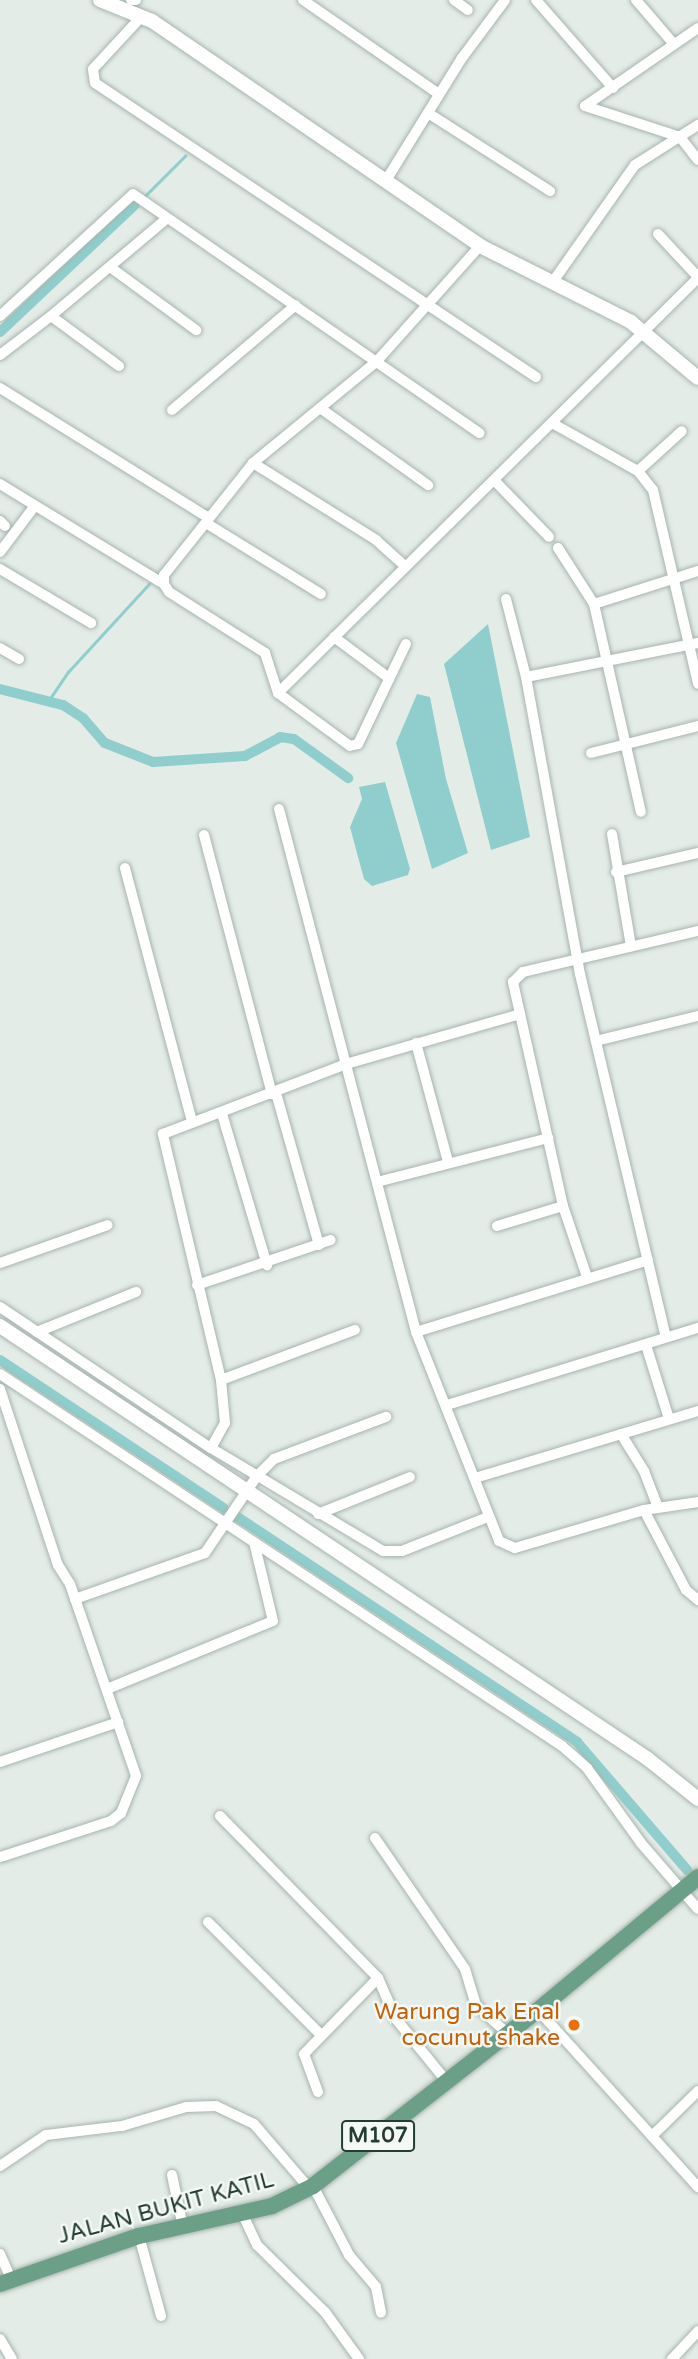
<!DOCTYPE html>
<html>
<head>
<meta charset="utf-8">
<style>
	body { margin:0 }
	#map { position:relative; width:698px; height:2359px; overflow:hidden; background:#e4ece7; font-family:"Varela Round",sans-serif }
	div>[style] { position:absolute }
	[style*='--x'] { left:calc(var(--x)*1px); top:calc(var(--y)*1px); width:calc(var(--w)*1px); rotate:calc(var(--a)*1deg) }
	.water>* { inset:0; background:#8fcecc }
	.stream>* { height:2.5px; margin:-1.25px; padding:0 1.25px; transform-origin:1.25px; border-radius:1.25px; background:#8fcecc }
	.canal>* { height:10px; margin:-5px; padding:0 5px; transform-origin:5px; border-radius:5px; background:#8fcecc }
	.roads { filter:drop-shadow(0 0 2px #a7b4ad) drop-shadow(0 0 2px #a7b4ad) }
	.street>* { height:10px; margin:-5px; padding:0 5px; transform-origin:5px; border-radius:5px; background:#fff }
	.secondary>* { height:14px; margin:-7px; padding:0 7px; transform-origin:7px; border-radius:7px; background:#fff }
	.primary>* { height:16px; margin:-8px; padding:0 8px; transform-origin:8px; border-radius:8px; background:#6b9f88 }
	.dots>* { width:19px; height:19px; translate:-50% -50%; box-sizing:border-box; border:4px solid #f4f9f6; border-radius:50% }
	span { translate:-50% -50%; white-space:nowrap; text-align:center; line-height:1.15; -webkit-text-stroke:5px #f4f9f6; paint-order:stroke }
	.shield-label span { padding:2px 5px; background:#f4f9f6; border:2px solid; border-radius:5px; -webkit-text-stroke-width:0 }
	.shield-label { font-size:21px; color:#243d32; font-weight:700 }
	.food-label { font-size:23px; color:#c56008 }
	.right { translate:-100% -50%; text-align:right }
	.street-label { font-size:23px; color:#243d32 }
</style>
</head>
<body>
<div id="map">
	<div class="water">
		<div style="clip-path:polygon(488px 624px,530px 837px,491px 850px,444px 664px)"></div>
		<div style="clip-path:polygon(417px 694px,430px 697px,446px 779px,468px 853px,432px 869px,396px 743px)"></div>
		<div style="clip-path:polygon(385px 782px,410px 869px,408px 875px,372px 886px,364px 879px,350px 827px,362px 799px,359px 787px)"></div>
	</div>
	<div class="stream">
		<div style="--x:145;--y:196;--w:57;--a:-45"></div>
		<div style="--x:49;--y:700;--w:34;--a:-56"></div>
		<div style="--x:68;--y:672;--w:120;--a:-47.4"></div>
	</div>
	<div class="canal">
		<div style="--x:0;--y:332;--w:185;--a:-43.3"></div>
		<div style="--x:0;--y:689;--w:65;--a:14.3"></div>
		<div style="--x:63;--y:705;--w:24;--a:33"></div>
		<div style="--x:83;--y:718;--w:33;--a:49"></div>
		<div style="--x:105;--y:743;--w:52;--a:21.6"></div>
		<div style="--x:153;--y:762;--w:92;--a:-3.7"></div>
		<div style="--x:245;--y:756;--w:40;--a:-28"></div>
		<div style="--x:280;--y:737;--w:14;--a:8"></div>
		<div style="--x:294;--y:739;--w:67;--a:35.8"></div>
		<div style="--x:0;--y:1360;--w:268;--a:33.5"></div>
		<div style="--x:233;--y:1514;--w:413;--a:33.5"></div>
		<div style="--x:577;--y:1742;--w:169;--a:49.3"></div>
	</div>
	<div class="roads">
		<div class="street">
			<div style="--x:131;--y:0;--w:5;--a:0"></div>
			<div style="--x:303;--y:0;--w:165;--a:34.7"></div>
			<div style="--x:454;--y:0;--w:17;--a:36"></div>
			<div style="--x:536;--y:0;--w:117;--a:48.8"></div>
			<div style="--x:636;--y:0;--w:57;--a:49.3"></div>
			<div style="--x:142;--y:16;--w:72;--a:132.8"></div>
			<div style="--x:93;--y:69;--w:14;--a:82"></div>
			<div style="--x:95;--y:83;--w:530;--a:33.69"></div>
			<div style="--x:585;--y:106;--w:137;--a:-34.6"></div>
			<div style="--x:585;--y:106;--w:100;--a:18.1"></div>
			<div style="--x:680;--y:137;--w:29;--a:52"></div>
			<div style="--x:428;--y:113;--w:145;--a:32.6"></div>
			<div style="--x:385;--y:182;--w:146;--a:-58.2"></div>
			<div style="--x:462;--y:58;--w:72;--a:-53.4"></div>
			<div style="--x:658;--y:234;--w:59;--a:47.1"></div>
			<div style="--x:110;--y:267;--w:107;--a:36.2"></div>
			<div style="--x:552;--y:283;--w:144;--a:-54.9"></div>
			<div style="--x:635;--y:165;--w:75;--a:-32.4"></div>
			<div style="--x:0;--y:316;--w:180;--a:-42.5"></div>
			<div style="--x:133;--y:194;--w:421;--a:34.6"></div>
			<div style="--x:0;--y:355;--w:64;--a:-37.4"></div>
			<div style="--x:119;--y:366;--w:84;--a:-143.7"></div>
			<div style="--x:51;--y:316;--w:150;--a:-40.1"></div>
			<div style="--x:0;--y:388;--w:246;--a:31.9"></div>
			<div style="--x:320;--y:408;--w:133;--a:35.5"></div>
			<div style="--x:172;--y:410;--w:162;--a:-40.3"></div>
			<div style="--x:552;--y:423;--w:98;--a:29.2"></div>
			<div style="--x:638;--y:471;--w:24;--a:52"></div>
			<div style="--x:653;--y:490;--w:199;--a:76.9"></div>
			<div style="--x:253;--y:463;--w:145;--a:32"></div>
			<div style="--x:376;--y:540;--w:39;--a:42"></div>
			<div style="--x:638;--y:471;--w:59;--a:-42.3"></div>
			<div style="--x:494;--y:480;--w:79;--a:46"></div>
			<div style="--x:0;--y:484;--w:192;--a:31.4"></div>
			<div style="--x:164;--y:584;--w:9;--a:58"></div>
			<div style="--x:169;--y:592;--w:114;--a:32.4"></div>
			<div style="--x:265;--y:653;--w:42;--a:72"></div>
			<div style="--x:278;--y:693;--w:89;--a:36.4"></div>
			<div style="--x:350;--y:746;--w:8;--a:-14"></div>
			<div style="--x:358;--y:744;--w:111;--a:-64.4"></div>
			<div style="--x:0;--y:521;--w:7;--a:45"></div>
			<div style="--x:206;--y:523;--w:135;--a:31.7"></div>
			<div style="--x:558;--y:548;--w:67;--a:57.3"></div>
			<div style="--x:594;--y:604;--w:213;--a:77.3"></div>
			<div style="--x:0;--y:552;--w:56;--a:-52.9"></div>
			<div style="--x:0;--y:569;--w:106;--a:30.7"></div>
			<div style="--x:164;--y:584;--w:9;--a:-90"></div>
			<div style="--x:164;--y:575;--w:143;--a:-51.5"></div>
			<div style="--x:253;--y:463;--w:161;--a:-39.4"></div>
			<div style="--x:377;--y:361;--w:154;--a:-48.2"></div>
			<div style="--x:506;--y:599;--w:81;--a:75.6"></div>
			<div style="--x:526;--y:677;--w:302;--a:79.7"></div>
			<div style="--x:580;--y:974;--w:373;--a:76.7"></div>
			<div style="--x:594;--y:604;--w:109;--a:-17.6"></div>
			<div style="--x:334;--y:637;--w:69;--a:36.7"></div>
			<div style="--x:0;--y:648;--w:22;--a:30"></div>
			<div style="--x:526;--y:677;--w:175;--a:-11.2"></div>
			<div style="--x:278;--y:693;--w:590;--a:-44.66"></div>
			<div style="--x:591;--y:753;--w:110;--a:-14.2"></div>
			<div style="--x:279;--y:809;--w:541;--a:75.32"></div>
			<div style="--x:416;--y:1332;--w:225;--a:68.3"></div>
			<div style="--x:499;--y:1541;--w:17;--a:24"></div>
			<div style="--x:515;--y:1548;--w:134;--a:-16.4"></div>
			<div style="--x:644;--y:1510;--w:55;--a:-8.4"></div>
			<div style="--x:612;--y:834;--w:114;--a:80.4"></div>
			<div style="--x:204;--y:835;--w:268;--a:75.3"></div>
			<div style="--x:125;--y:868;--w:263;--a:75.2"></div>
			<div style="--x:616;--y:872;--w:84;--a:-13"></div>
			<div style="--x:596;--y:1041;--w:105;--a:-13.8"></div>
			<div style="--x:416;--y:1043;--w:123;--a:74.9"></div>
			<div style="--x:276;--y:1093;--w:158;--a:74.2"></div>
			<div style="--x:222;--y:1114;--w:158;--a:73.4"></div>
			<div style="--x:377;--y:1182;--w:177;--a:-14.4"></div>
			<div style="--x:497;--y:1226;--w:69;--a:-16.9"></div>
			<div style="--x:0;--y:1263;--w:114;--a:-19.4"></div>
			<div style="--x:587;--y:1277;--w:75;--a:-108.7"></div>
			<div style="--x:563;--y:1206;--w:230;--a:-102.6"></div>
			<div style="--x:513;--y:982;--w:14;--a:-45"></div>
			<div style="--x:523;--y:972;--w:180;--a:-13.2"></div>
			<div style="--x:197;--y:1285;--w:141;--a:-18.6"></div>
			<div style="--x:0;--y:1307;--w:254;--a:33.8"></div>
			<div style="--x:211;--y:1448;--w:200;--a:30.9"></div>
			<div style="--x:383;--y:1551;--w:19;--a:0"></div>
			<div style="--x:402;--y:1551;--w:92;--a:-21.6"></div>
			<div style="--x:37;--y:1332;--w:107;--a:-22"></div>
			<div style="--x:416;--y:1332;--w:243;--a:-17.2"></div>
			<div style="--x:646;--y:1345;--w:77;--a:72.7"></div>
			<div style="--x:0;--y:1374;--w:674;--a:33.5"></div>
			<div style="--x:562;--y:1746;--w:33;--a:41"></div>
			<div style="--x:587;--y:1768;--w:92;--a:54.2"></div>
			<div style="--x:641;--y:1843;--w:87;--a:49.2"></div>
			<div style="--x:221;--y:1380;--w:143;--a:-20.5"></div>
			<div style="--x:0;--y:1389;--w:185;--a:71.8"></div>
			<div style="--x:58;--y:1565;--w:22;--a:58"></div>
			<div style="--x:70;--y:1584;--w:203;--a:71"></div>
			<div style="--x:136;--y:1776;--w:40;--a:112"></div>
			<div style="--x:121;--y:1813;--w:13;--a:141"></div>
			<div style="--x:111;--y:1821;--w:117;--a:162"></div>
			<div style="--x:447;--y:1405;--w:263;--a:-17.1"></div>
			<div style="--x:621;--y:1434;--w:44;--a:58.1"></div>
			<div style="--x:644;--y:1471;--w:39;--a:69"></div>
			<div style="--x:211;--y:1448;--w:29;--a:-61"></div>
			<div style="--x:225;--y:1423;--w:43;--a:-95.3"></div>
			<div style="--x:221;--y:1380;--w:253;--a:-103.3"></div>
			<div style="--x:163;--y:1134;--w:196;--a:-20.9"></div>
			<div style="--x:346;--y:1064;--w:181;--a:-16"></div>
			<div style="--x:475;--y:1478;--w:233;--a:-16.7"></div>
			<div style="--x:644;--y:1510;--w:90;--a:62.3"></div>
			<div style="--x:686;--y:1590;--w:16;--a:40"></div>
			<div style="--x:318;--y:1514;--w:99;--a:-21.9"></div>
			<div style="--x:75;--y:1599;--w:138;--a:-19.5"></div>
			<div style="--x:205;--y:1553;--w:93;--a:-56"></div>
			<div style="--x:257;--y:1476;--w:24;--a:-45"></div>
			<div style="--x:274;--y:1459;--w:120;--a:-20.6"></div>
			<div style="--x:107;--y:1689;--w:179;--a:-22.3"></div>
			<div style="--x:273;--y:1621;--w:81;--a:-103.5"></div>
			<div style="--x:0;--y:1762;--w:125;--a:-18.7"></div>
			<div style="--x:220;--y:1816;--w:226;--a:45.7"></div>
			<div style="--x:378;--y:1978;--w:45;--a:66.3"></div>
			<div style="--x:396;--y:2019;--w:81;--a:51"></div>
			<div style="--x:375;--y:1838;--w:159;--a:55.5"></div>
			<div style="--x:465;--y:1969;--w:38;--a:73"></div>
			<div style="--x:476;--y:2005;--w:43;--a:42.2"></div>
			<div style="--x:208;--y:1922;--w:160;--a:45"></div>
			<div style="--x:538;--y:2010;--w:239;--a:47.9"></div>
			<div style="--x:318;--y:2092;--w:40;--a:-110.2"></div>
			<div style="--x:304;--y:2054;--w:106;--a:-45.8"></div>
			<div style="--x:652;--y:2136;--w:64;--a:-44.4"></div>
			<div style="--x:0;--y:2166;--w:55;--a:-34"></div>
			<div style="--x:46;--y:2135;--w:77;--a:-6.8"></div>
			<div style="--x:122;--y:2126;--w:67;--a:-16.5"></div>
			<div style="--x:186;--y:2107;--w:30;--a:-2"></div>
			<div style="--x:216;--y:2106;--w:42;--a:25.3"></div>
			<div style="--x:254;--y:2124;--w:84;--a:49.3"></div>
			<div style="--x:172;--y:2175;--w:53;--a:78.1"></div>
			<div style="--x:313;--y:2186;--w:78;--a:62.4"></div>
			<div style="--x:349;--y:2255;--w:42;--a:49.8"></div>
			<div style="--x:376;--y:2287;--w:26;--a:79"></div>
			<div style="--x:243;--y:2215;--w:33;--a:65"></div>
			<div style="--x:257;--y:2245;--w:95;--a:44.6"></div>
			<div style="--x:325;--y:2312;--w:58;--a:54.1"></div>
			<div style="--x:139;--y:2236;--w:83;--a:74.6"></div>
			<div style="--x:0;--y:2254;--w:27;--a:66"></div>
			<div style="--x:0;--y:2339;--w:23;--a:59"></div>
			<div style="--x:672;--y:2359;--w:38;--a:-47"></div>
		</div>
		<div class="secondary">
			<div style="--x:100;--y:0;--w:56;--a:22"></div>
			<div style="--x:152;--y:21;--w:398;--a:34.4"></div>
			<div style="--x:480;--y:246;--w:169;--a:26.7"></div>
			<div style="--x:631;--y:322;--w:87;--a:39.9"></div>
			<div style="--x:0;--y:1326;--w:779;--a:33.75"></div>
			<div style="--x:648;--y:1759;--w:64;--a:38.7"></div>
		</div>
		<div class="primary">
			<div style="--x:0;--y:2284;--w:147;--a:-19.1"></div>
			<div style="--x:139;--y:2236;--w:136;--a:-12.7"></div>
			<div style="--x:272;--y:2206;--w:46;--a:-26"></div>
			<div style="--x:313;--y:2186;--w:286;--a:-38"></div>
			<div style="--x:538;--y:2010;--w:208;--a:-39.7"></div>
		</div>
	</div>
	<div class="dots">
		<div style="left:574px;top:2025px;background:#e8710a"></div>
	</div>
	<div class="shield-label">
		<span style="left:378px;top:2136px">M107</span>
	</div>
	<div class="food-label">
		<span class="right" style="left:560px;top:2025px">Warung Pak Enal<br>cocunut shake</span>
	</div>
	<div class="street-label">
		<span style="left:166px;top:2208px;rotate:-15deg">JALAN BUKIT KATIL</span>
	</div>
</div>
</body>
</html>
